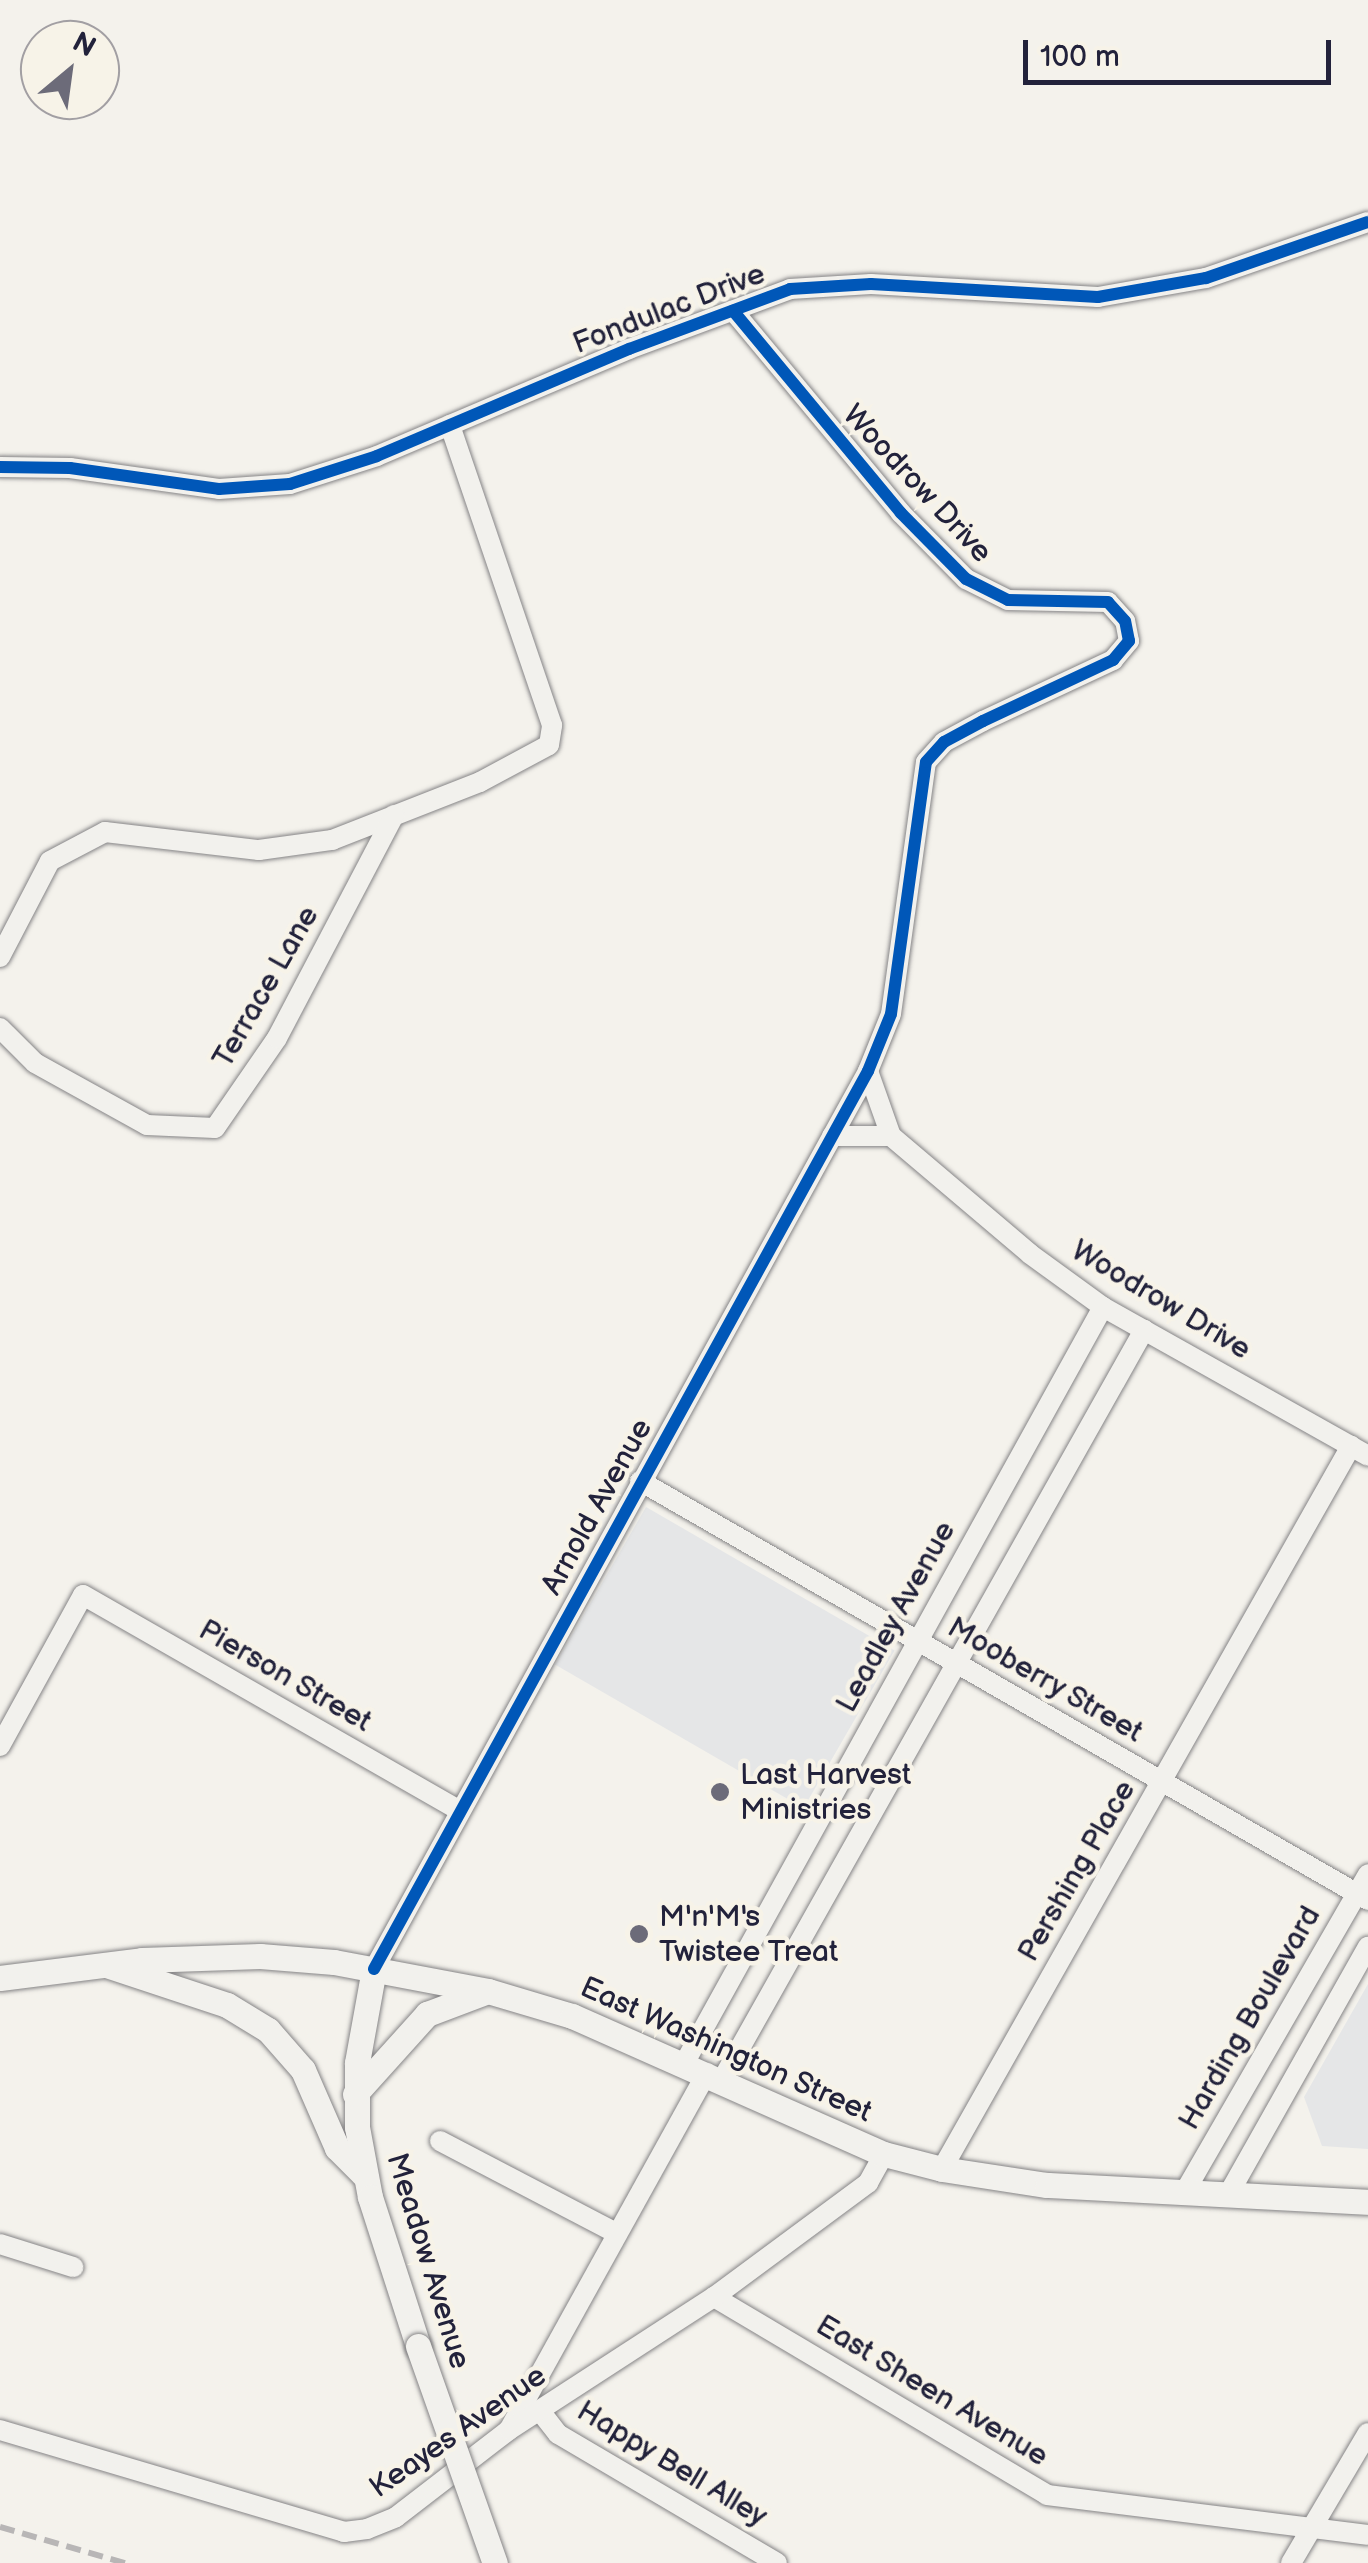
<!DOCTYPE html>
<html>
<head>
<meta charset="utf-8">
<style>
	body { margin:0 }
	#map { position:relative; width:1368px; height:2563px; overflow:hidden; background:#f4f2ec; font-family:"Balsamiq Sans",sans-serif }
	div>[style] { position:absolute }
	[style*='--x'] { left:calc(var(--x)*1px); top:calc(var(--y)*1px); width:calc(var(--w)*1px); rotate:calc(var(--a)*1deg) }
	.built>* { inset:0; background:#e5e6e7; transform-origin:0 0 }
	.roads { filter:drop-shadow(0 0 2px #858486) drop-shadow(0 0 2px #858486) }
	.minor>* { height:20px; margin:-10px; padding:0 10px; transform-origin:10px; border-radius:10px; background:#f2f1ed }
	.major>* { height:25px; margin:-12.5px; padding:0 12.5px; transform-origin:12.5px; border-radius:12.5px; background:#f2f1ed }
	.rail>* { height:6px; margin-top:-3px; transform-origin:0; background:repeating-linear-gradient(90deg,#b8b6b6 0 15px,transparent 0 23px) }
	.bridges { filter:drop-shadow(0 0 2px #858486) drop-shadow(0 0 2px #858486) }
	.major-bridge>* { height:25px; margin:-12.5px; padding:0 12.5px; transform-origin:12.5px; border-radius:12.5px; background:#f2f1ed }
	.cycleway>* { height:12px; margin:-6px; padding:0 6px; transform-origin:6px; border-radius:6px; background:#0057b8 }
	.dots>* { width:28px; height:28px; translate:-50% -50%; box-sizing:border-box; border:5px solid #f7f3e8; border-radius:50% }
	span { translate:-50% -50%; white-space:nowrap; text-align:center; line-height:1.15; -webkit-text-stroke:9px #f7f3e8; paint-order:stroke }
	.street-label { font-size:30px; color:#22223b }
	.poi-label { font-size:30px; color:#22223b }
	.left { translate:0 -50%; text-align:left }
	.north { position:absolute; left:20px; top:20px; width:100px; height:100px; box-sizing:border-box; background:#f7f3e8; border:2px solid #a29fa3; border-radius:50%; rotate:29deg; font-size:28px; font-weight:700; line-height:40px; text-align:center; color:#22223b }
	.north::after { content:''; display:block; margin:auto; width:35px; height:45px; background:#6c6b79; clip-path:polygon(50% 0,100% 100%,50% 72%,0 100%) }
	.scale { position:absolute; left:1023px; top:40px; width:308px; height:45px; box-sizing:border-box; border:5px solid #22223b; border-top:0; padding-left:12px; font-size:30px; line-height:35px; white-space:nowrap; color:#22223b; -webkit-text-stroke:8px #f7f3e8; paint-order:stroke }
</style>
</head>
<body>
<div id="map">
	<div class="built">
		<div style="left:646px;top:1507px;width:287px;height:182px;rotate:30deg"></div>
		<div style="clip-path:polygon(1368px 1984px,1368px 2149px,1322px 2146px,1304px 2097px)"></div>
	</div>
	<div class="roads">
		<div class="minor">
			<div style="--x:0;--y:467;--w:70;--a:0.8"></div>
			<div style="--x:70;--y:468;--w:150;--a:8"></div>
			<div style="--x:219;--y:489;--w:71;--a:-4"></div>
			<div style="--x:290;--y:484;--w:91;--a:-17.8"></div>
			<div style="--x:377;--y:456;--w:274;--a:-23"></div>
			<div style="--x:629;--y:349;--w:172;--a:-20.4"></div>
			<div style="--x:790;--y:289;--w:81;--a:-3.5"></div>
			<div style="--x:871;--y:284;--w:227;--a:3.3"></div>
			<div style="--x:1098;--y:297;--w:110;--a:-10"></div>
			<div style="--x:1206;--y:278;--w:171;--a:-19.1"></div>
			<div style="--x:0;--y:957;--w:108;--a:-62.5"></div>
			<div style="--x:50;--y:861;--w:62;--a:-27.8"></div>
			<div style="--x:105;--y:832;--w:155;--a:6.7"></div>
			<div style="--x:259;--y:850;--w:74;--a:-7.8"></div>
			<div style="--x:332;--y:840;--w:159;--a:-21.4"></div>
			<div style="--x:480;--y:782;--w:78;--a:-28.2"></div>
			<div style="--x:549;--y:745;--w:20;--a:-81"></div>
			<div style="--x:552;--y:725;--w:317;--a:-108.8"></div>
			<div style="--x:0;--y:1028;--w:49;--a:45"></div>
			<div style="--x:35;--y:1063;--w:128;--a:29"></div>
			<div style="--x:147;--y:1125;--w:68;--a:2.5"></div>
			<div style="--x:215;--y:1128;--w:109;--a:-55.4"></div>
			<div style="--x:277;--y:1038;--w:252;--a:-62.3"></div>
			<div style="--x:868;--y:1071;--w:69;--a:70.5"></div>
			<div style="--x:891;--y:1136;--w:182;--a:40.3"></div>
			<div style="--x:1030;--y:1254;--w:90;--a:36"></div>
			<div style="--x:1103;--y:1307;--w:304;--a:29.3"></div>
			<div style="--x:832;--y:1136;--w:59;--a:0"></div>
			<div style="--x:640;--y:1481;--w:840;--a:29.92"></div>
			<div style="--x:0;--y:1746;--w:172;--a:-61.2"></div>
			<div style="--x:83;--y:1595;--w:431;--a:29.8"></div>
			<div style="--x:374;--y:1969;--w:1025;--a:-61.18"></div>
			<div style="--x:868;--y:1071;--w:61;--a:-68"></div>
			<div style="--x:891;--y:1014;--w:254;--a:-82.1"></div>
			<div style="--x:926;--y:762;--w:27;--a:-48"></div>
			<div style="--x:944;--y:742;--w:44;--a:-28.3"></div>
			<div style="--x:983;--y:721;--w:144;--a:-25.1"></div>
			<div style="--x:1113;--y:660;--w:25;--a:-50"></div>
			<div style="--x:1129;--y:641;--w:20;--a:-101"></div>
			<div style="--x:1125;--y:621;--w:25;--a:-132"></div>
			<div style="--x:1108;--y:602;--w:100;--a:-178.9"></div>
			<div style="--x:1008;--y:600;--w:47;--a:-153.4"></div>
			<div style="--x:966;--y:579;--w:93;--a:-134.6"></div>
			<div style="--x:901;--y:513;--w:263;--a:-129.7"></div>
			<div style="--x:685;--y:2062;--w:863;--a:-61.03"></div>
			<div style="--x:722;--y:2080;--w:861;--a:-60.63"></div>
			<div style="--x:440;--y:2141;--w:196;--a:27.6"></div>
			<div style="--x:942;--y:2169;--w:831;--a:-60.5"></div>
			<div style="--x:1184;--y:2193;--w:368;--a:-60"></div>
			<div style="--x:1228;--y:2195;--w:285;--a:-60.6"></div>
			<div style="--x:0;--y:2244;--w:77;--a:17.5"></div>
			<div style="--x:714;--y:2297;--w:387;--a:30.7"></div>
			<div style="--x:1047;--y:2495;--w:323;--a:7.1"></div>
			<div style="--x:540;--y:2411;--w:29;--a:52"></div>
			<div style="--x:558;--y:2434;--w:254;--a:30.5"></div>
			<div style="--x:510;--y:2428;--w:406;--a:-61"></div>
			<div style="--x:0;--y:2430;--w:359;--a:16.5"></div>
			<div style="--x:344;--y:2532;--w:23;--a:-7"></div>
			<div style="--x:367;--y:2529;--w:31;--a:-22"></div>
			<div style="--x:396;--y:2517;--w:143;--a:-37.6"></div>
			<div style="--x:509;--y:2430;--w:244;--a:-33"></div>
			<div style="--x:714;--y:2297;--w:192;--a:-36.5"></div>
			<div style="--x:868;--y:2183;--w:33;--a:-61"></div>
			<div style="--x:1291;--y:2563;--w:151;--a:-59.4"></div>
		</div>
		<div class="major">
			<div style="--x:109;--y:1966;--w:124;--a:18.3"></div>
			<div style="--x:227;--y:2005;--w:48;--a:31.4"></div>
			<div style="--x:268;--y:2030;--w:53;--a:48.8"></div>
			<div style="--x:303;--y:2070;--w:85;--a:66.4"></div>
			<div style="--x:337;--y:2148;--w:38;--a:45"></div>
			<div style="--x:374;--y:1969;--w:96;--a:100.3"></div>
			<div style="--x:357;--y:2063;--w:64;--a:90"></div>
			<div style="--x:357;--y:2127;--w:71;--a:79.5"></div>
			<div style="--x:370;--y:2197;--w:157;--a:72.1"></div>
			<div style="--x:0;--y:1978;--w:143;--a:-7.2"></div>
			<div style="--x:142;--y:1960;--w:118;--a:-1.9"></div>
			<div style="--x:260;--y:1956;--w:74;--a:4.6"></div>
			<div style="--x:334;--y:1962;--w:157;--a:10.7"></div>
			<div style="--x:488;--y:1991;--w:88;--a:16.6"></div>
			<div style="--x:572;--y:2016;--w:341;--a:23.9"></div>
			<div style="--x:884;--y:2154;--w:60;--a:14.5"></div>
			<div style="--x:942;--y:2169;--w:106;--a:8.7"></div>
			<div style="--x:1047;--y:2185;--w:321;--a:3"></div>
			<div style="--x:355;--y:2094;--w:108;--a:-48"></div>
			<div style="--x:427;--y:2014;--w:60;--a:-20.6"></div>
		</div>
	</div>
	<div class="rail">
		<div style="--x:0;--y:2527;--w:130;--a:16.1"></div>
	</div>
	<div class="bridges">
		<div class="major-bridge">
			<div style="--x:418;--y:2346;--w:230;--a:70.5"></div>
		</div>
	</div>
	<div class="cycleway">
		<div style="--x:0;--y:467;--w:70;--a:0.8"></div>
		<div style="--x:70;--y:468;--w:150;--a:8"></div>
		<div style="--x:219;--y:489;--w:71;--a:-4"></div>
		<div style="--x:290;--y:484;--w:91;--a:-17.8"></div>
		<div style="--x:377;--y:456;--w:274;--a:-23"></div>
		<div style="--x:629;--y:349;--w:172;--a:-20.4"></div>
		<div style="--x:790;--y:289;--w:81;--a:-3.5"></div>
		<div style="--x:871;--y:284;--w:227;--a:3.3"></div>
		<div style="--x:1098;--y:297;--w:110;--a:-10"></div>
		<div style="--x:1206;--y:278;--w:171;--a:-19.1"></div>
		<div style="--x:374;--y:1969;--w:1025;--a:-61.18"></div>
		<div style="--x:868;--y:1071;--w:61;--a:-68"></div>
		<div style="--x:891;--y:1014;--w:254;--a:-82.1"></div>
		<div style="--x:926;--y:762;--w:27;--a:-48"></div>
		<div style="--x:944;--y:742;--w:44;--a:-28.3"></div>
		<div style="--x:983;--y:721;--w:144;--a:-25.1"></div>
		<div style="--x:1113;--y:660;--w:25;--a:-50"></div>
		<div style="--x:1129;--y:641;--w:20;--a:-101"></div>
		<div style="--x:1125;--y:621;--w:25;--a:-132"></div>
		<div style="--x:1108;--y:602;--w:100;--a:-178.9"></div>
		<div style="--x:1008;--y:600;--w:47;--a:-153.4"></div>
		<div style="--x:966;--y:579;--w:93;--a:-134.6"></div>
		<div style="--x:901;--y:513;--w:263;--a:-129.7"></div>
	</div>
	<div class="dots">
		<div style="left:720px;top:1792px;background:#6c6b79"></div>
		<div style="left:639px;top:1934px;background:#6c6b79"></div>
	</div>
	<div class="street-label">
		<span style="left:669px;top:309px;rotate:-21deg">Fondulac Drive</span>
		<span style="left:917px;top:484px;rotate:47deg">Woodrow Drive</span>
		<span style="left:266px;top:987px;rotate:-60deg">Terrace Lane</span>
		<span style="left:1161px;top:1300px;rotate:31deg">Woodrow Drive</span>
		<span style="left:597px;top:1507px;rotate:-61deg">Arnold Avenue</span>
		<span style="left:896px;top:1617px;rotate:-61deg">Leadley Avenue</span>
		<span style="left:285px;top:1676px;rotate:30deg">Pierson Street</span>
		<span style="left:1045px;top:1680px;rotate:30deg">Mooberry Street</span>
		<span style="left:1077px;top:1871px;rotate:-60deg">Pershing Place</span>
		<span style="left:1250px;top:2018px;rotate:-60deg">Harding Boulevard</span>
		<span style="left:726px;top:2050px;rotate:24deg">East Washington Street</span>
		<span style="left:428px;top:2261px;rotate:73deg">Meadow Avenue</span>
		<span style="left:932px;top:2391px;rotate:31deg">East Sheen Avenue</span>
		<span style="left:458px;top:2432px;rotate:-35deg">Keayes Avenue</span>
		<span style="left:672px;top:2464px;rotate:31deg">Happy Bell Alley</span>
	</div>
	<div class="poi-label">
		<span class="left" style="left:740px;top:1792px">Last Harvest<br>Ministries</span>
		<span class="left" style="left:659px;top:1934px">M'n'M's<br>Twistee Treat</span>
	</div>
	<div class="north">N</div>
	<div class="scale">100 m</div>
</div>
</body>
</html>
